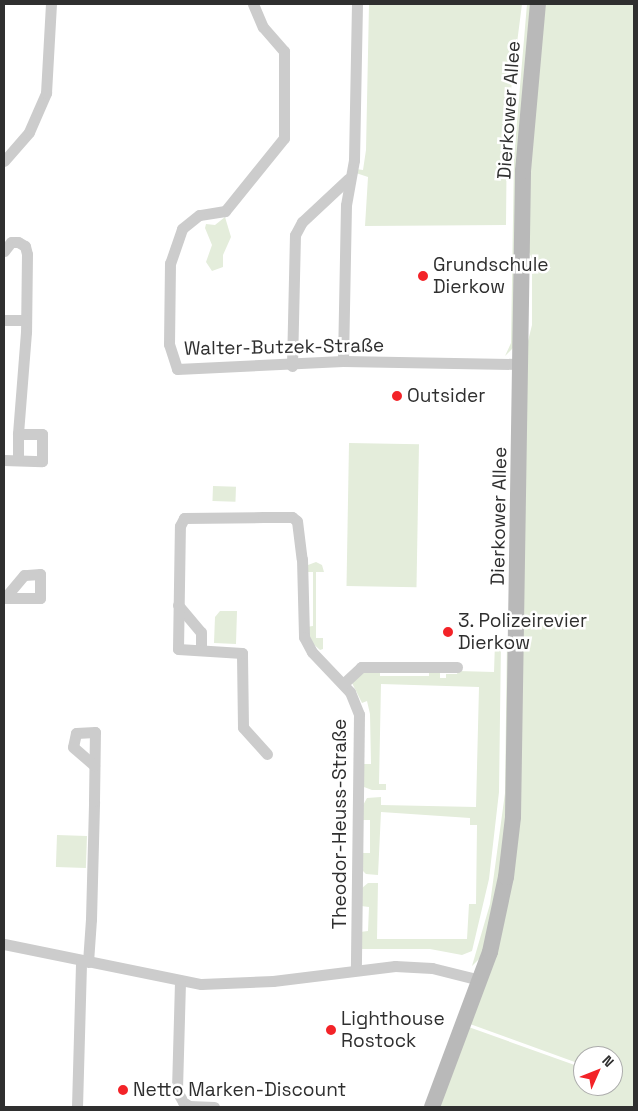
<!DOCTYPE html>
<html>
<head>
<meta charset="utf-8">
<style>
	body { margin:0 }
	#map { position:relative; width:638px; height:1111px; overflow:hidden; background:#fff; font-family:"Space Grotesk",sans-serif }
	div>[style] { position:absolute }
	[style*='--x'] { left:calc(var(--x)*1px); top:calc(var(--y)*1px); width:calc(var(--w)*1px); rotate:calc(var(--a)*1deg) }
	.green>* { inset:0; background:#e4eddb; transform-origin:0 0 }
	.street>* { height:11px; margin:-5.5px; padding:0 5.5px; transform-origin:5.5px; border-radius:5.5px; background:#ccc }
	.secondary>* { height:16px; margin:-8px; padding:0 8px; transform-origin:8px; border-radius:8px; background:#b9b9b9 }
	.dots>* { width:14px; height:14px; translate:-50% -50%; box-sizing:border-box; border:2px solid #fff; border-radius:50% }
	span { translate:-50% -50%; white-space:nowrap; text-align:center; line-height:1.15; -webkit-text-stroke:5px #fff; paint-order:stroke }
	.street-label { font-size:19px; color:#2f2f2f }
	.poi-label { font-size:19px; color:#2f2f2f }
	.left { translate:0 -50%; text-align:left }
	.frame { position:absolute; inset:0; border:5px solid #2f2f2f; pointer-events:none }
	.north { position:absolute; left:573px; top:1046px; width:50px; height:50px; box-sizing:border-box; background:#fff; border:1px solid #acacac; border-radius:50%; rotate:46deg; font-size:14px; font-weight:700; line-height:20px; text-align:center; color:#2f2f2f }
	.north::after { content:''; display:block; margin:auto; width:18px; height:22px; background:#f32328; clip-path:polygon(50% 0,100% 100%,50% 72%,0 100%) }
</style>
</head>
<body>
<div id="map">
	<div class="green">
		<div style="clip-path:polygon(369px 4px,522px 4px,507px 121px,506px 225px,365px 226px,368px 177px,356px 173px,356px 169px,363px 170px,366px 150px)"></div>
		<div style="clip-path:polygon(527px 4px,531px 4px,517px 156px,513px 348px,505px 356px,511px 343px,514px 157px)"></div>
		<div style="clip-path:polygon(543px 4px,634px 4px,634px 1107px,432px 1107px,463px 1025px,583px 1068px,583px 1086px,613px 1086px,613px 1056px,583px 1056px,583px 1065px,470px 1024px,504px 922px,528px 341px,532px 325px,532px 259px,526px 245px,531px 107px)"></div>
		<div style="clip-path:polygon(225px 217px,231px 237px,223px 255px,223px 267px,212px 271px,206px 262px,212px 245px,205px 228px,206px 224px,215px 225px)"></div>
		<div style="left:349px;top:443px;width:70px;height:143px;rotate:1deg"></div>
		<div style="left:213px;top:486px;width:23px;height:15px;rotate:2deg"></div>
		<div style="clip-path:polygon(316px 562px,322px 565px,324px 572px,316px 572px,316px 638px,323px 638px,323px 649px,320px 650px,311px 642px,306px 627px,313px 626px,313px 572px,306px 572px,308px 565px)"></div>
		<div style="clip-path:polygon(220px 611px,237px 611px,236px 644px,214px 643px,215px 617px)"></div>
		<div style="clip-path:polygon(507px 638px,511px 642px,509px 794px,503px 856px,482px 956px,472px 966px,490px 904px,505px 793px)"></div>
		<div style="clip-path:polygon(495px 642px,501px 642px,499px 792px,489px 879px,472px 951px,462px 955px,430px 949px,361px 949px,360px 932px,368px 931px,369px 907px,361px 906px,362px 888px,368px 883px,378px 883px,377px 939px,467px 939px,469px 904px,476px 904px,477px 825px,470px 825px,470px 818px,381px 812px,378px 875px,366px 874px,363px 871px,361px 853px,370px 853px,370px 820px,362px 820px,362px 807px,367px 798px,381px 797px,381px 805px,476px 807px,479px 687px,381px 684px,379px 784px,386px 784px,386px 790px,372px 790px,364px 787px,362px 783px,363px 764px,371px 764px,370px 714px,367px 701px,362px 703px,351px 681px,355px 674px,380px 669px,380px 676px,429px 676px,429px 670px,440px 671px,440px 678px,446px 678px,446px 674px,457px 674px,458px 671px,494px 672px)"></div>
		<div style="left:57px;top:835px;width:30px;height:32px;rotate:2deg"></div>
	</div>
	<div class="street">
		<div style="--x:253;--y:4;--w:25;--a:67"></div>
		<div style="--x:263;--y:27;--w:32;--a:49"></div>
		<div style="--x:284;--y:51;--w:87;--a:90"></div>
		<div style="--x:284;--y:138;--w:94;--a:128.9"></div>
		<div style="--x:225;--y:211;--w:26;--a:171"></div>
		<div style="--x:199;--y:215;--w:22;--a:141"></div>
		<div style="--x:182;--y:229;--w:36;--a:109"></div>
		<div style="--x:170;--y:263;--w:81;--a:90.7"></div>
		<div style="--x:169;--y:344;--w:26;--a:72"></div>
		<div style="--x:177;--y:369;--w:166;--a:-2.8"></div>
		<div style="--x:343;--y:361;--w:178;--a:1"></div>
		<div style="--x:4;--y:161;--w:38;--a:-49"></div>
		<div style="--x:29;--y:132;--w:43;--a:-66.4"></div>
		<div style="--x:46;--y:93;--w:89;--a:-86.8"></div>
		<div style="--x:4;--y:251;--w:11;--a:-52"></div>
		<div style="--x:11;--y:242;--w:7;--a:0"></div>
		<div style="--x:18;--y:242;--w:8;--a:30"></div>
		<div style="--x:25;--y:246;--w:8;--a:76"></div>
		<div style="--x:27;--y:254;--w:78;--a:90.7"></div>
		<div style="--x:26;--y:332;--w:102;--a:94.5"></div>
		<div style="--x:4;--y:320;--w:22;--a:0"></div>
		<div style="--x:343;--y:361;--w:156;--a:-88.9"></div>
		<div style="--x:346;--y:205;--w:46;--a:-79.9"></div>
		<div style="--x:354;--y:160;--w:156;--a:-88.9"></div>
		<div style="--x:292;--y:366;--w:131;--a:-88.7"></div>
		<div style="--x:295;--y:235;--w:15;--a:-62"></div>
		<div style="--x:302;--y:222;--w:63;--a:-43.1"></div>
		<div style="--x:4;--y:460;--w:38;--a:2"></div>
		<div style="--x:42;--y:461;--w:27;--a:-90"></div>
		<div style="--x:42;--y:434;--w:24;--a:180"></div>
		<div style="--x:18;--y:434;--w:26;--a:90"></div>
		<div style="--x:4;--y:598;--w:36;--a:0"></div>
		<div style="--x:40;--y:598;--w:24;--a:-90"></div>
		<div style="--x:40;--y:574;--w:16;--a:176"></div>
		<div style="--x:24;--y:575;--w:30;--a:130"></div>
		<div style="--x:178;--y:605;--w:35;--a:50"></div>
		<div style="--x:201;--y:632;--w:18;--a:90"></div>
		<div style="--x:343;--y:684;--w:25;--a:-43"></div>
		<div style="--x:361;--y:667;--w:96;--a:0"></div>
		<div style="--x:267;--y:754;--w:36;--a:-132"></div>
		<div style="--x:243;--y:727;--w:74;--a:-90.8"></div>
		<div style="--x:242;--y:653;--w:64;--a:-176.4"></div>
		<div style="--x:178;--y:649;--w:123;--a:-89.1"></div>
		<div style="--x:180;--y:526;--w:9;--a:-63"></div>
		<div style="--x:184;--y:518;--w:79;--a:-0.7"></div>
		<div style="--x:263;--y:517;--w:29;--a:0"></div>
		<div style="--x:292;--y:517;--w:6;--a:39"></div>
		<div style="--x:297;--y:521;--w:38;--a:83"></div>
		<div style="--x:302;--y:559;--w:78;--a:88.5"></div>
		<div style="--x:304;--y:637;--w:17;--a:62"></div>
		<div style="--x:312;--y:652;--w:55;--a:46.5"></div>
		<div style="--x:350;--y:692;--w:24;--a:68"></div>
		<div style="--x:359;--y:714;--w:255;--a:90.7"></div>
		<div style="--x:4;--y:944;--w:201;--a:11.5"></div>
		<div style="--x:201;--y:984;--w:72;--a:-2.4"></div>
		<div style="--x:273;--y:981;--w:123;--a:-7"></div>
		<div style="--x:395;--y:966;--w:37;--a:3"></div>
		<div style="--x:432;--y:968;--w:49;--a:14"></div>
		<div style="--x:88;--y:962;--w:43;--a:-86"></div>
		<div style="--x:91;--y:919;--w:118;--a:-88.5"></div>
		<div style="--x:94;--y:801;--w:69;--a:-89.2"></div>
		<div style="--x:95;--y:732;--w:19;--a:177"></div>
		<div style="--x:76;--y:733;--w:14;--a:102"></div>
		<div style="--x:73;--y:747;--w:28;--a:41"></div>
		<div style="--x:180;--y:982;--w:109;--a:91.6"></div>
		<div style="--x:177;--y:1091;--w:13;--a:61"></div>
		<div style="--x:183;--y:1102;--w:7;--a:34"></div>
		<div style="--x:189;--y:1106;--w:25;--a:2"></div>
		<div style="--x:77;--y:1107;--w:147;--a:-88.4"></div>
	</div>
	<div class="secondary">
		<div style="--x:432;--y:1107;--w:165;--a:-69.5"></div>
		<div style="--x:490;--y:952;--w:77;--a:-78"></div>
		<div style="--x:506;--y:877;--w:60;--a:-83.3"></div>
		<div style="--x:513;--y:817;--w:646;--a:-89.11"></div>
		<div style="--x:523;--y:171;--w:168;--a:-84.9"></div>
	</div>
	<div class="dots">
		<div style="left:423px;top:276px;background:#f32328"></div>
		<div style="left:397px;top:396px;background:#f32328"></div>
		<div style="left:448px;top:632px;background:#f32328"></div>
		<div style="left:331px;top:1030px;background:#f32328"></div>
		<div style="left:123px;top:1090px;background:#f32328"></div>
	</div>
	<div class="street-label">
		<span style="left:509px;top:110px;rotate:-86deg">Dierkower Allee</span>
		<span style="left:284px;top:347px;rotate:-1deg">Walter-Butzek-Straße</span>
		<span style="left:499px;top:516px;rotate:-89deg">Dierkower Allee</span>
		<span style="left:340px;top:824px;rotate:-90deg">Theodor-Heuss-Straße</span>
	</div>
	<div class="poi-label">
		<span class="left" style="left:433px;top:276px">Grundschule<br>Dierkow</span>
		<span class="left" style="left:407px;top:396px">Outsider</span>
		<span class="left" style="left:458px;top:632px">3. Polizeirevier<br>Dierkow</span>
		<span class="left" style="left:341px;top:1030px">Lighthouse<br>Rostock</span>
		<span class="left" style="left:133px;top:1090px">Netto Marken-Discount</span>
	</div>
	<div class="frame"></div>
	<div class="north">N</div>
</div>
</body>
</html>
